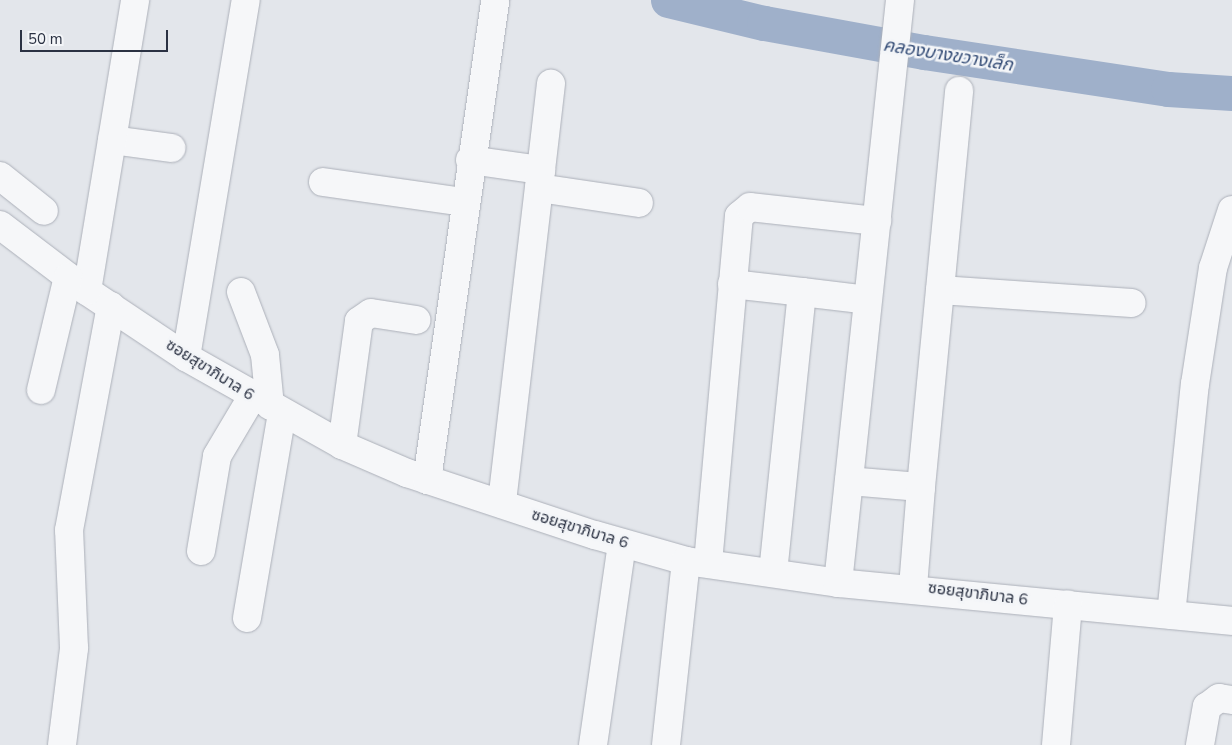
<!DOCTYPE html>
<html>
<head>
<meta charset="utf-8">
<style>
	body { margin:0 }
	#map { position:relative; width:1232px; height:745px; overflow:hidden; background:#e3e6eb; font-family:"Nunito Sans","Noto Sans Thai",sans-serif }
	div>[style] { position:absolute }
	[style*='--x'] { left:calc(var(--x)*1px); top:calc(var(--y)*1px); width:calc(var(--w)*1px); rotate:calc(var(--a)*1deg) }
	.river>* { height:35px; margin:-17.5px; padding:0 17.5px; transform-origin:17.5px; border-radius:17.5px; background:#9fb0ca }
	.roads { filter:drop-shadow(0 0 1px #acb0b9) drop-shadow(0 0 1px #acb0b9) }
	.minor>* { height:28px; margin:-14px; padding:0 14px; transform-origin:14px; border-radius:14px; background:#f6f7f9 }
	span { translate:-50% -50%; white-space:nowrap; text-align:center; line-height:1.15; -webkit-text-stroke:5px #f3f5f8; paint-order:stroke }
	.street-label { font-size:16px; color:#2b3243 }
	.water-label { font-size:18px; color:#354d77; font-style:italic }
	.scale { position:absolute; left:20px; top:30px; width:148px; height:22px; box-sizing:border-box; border:2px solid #2b3243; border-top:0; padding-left:6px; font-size:15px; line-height:18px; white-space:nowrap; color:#2b3243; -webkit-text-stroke:4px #f3f5f8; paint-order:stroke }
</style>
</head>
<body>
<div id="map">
	<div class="river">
		<div style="--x:668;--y:0;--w:99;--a:13.5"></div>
		<div style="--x:764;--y:23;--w:163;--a:10.3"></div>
		<div style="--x:924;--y:52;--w:247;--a:8.6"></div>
		<div style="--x:1168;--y:89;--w:64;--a:3.6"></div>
	</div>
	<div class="roads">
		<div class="minor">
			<div style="--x:112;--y:140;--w:60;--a:7.7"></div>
			<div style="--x:470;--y:160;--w:72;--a:8"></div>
			<div style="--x:541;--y:170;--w:336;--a:96.7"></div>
			<div style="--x:541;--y:170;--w:87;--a:-83.4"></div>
			<div style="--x:0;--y:176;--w:56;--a:38.5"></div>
			<div style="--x:323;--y:182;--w:142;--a:8.1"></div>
			<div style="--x:539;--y:188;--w:101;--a:8.5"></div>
			<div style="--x:0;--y:225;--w:109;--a:37.2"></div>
			<div style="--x:87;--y:291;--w:119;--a:33.7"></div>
			<div style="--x:186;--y:357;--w:179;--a:29.4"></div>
			<div style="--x:342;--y:445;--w:71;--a:23.3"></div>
			<div style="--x:407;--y:473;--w:198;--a:18.3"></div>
			<div style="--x:595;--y:535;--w:95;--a:15.9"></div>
			<div style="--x:686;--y:561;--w:154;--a:8.2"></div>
			<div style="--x:838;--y:583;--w:396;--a:5.5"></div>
			<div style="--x:732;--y:284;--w:70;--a:6.5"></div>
			<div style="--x:802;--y:292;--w:281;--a:95.9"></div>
			<div style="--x:940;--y:290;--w:192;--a:3.9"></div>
			<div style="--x:87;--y:291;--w:295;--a:-80.6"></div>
			<div style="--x:241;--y:292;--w:67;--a:69.1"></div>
			<div style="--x:265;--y:355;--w:51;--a:84.4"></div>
			<div style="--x:802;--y:292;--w:66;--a:6.9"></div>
			<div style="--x:186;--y:357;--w:362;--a:-80.5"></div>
			<div style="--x:41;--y:390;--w:116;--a:-76.6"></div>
			<div style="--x:342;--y:445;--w:125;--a:-82.2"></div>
			<div style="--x:359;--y:321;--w:14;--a:-34"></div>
			<div style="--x:371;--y:313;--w:46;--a:8.8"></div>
			<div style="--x:427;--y:480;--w:485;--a:-81.9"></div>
			<div style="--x:849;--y:481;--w:72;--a:4.8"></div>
			<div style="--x:921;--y:487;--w:398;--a:-84.5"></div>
			<div style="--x:201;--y:551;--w:96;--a:-80.4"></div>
			<div style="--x:217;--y:456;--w:69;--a:-59.3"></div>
			<div style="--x:708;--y:563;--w:348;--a:-84.9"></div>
			<div style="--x:739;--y:216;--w:14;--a:-39"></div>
			<div style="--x:750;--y:207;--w:128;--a:6.3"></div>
			<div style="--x:838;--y:583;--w:586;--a:-83.93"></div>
			<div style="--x:913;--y:587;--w:100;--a:-85.4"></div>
			<div style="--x:1171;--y:615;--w:232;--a:-84.1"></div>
			<div style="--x:1195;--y:384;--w:117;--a:-81.2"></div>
			<div style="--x:1213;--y:268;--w:61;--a:-71.9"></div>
			<div style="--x:247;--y:618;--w:208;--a:-80.3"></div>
			<div style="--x:62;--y:745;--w:98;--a:-82.9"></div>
			<div style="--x:74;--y:648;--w:118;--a:-92.4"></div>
			<div style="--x:69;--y:530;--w:228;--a:-79.4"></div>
			<div style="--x:593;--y:745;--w:204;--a:-81.8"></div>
			<div style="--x:666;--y:745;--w:185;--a:-83.8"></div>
			<div style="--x:1056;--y:745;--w:141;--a:-85.1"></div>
			<div style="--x:1200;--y:745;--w:39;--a:-80"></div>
			<div style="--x:1207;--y:707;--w:15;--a:-37"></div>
			<div style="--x:1219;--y:698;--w:13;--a:9"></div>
		</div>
	</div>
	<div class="street-label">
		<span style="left:210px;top:370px;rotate:32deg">ซอยสุขาภิบาล 6</span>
		<span style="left:580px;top:529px;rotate:17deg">ซอยสุขาภิบาล 6</span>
		<span style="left:978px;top:594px;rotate:7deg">ซอยสุขาภิบาล 6</span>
	</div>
	<div class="water-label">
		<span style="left:948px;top:55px;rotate:9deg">คลองบางขวางเล็ก</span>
	</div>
	<div class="scale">50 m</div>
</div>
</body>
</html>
